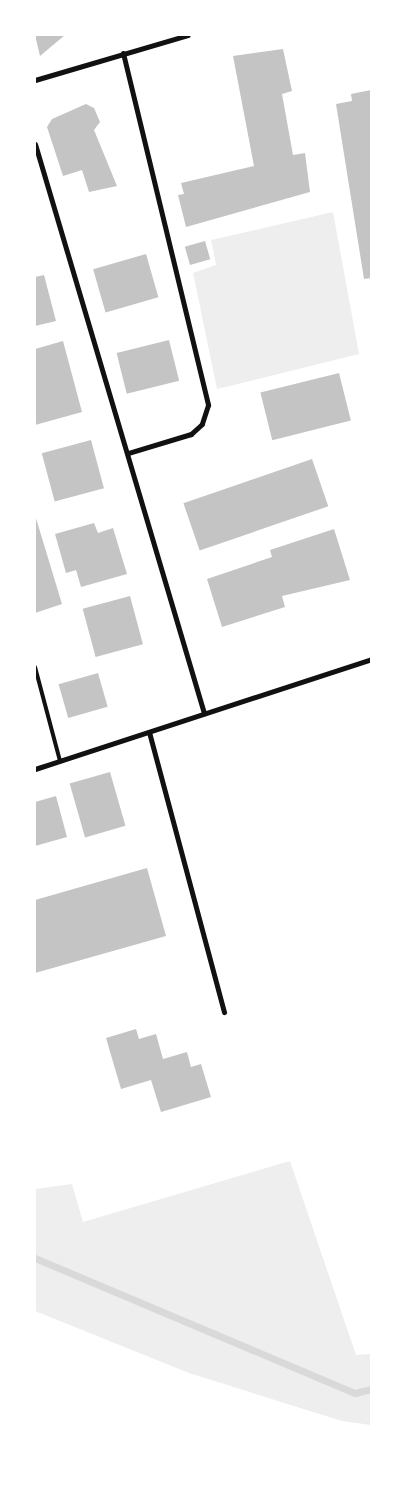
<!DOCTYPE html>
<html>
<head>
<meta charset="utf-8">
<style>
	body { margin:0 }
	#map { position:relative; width:406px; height:1485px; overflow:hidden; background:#fff; font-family:"Golos Text",sans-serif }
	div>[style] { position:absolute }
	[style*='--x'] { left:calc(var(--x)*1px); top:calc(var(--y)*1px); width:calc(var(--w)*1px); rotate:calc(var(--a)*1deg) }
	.green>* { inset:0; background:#eee }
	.stream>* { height:7px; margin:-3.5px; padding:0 3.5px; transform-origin:3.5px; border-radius:3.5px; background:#d9d9d9 }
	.building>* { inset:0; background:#c4c4c4; transform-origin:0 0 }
	.service>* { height:4px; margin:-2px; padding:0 2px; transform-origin:2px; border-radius:2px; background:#111 }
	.minor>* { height:5px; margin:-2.5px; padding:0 2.5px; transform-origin:2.5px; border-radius:2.5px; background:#111 }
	span { translate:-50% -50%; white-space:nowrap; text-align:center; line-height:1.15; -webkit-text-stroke:5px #fff; paint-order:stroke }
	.frame { position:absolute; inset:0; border:36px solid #fff; pointer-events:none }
</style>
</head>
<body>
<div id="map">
	<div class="green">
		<div style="clip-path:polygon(333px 212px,359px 354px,217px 389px,193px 273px,216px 265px,211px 240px)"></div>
		<div style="clip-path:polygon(290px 1161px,356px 1355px,371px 1354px,371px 1425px,342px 1421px,189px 1373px,35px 1311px,35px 1189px,72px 1184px,83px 1222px)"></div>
	</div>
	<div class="stream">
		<div style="--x:35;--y:1258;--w:347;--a:22.9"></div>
		<div style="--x:355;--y:1393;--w:16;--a:-14"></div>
	</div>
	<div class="building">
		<div style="clip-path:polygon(35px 35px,65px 35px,40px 56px)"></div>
		<div style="clip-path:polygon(283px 49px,292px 91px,282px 94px,293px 155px,305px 153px,310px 192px,186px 227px,178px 195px,184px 194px,181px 183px,254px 166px,233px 56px)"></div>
		<div style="clip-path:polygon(371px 90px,371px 278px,364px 279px,336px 104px,352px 101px,351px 94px)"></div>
		<div style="clip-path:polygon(86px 104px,94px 108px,100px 122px,94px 130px,117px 186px,89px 192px,82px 170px,63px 176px,47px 127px,52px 119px)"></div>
		<div style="left:205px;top:241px;width:19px;height:21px;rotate:74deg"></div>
		<div style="left:146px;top:254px;width:45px;height:55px;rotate:74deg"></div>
		<div style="clip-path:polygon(44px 275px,56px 321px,35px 326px,35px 277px)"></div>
		<div style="left:169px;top:340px;width:42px;height:54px;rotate:76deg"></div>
		<div style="clip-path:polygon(63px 341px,82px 412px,35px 425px,35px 349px)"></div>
		<div style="left:339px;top:373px;width:49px;height:81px;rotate:76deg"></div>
		<div style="left:91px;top:440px;width:50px;height:51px;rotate:75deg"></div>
		<div style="left:312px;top:459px;width:50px;height:136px;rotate:71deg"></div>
		<div style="clip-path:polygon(35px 515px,62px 604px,35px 613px)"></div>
		<div style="clip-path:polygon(94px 523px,98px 533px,113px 528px,127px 574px,81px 587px,76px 570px,66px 573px,55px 534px)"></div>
		<div style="clip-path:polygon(334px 529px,350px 580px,282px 596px,285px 607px,222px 627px,207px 579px,272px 557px,270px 550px)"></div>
		<div style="left:130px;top:596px;width:50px;height:49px;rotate:75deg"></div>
		<div style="left:98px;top:673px;width:35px;height:41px;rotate:74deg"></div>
		<div style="left:110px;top:772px;width:56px;height:42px;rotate:74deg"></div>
		<div style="clip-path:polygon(56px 796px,67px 837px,35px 846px,35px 802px)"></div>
		<div style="clip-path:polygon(147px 868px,166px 936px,35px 973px,35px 900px)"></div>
		<div style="clip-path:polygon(136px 1029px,139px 1039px,156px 1034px,163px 1059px,187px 1052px,191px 1067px,201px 1064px,211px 1097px,161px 1112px,151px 1080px,121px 1089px,106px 1038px)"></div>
	</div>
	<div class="service">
		<div style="--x:35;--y:667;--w:97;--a:75.1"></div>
	</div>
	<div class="minor">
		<div style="--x:123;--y:53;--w:362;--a:76.4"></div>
		<div style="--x:208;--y:405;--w:20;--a:108"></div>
		<div style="--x:202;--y:424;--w:15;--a:138"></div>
		<div style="--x:191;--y:434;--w:66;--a:163.2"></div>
		<div style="--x:35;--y:80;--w:159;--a:-16.4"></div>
		<div style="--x:35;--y:144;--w:594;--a:73.46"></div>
		<div style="--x:149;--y:732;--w:290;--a:75"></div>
		<div style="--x:35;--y:769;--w:354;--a:-18.1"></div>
	</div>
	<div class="frame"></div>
</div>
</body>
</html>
